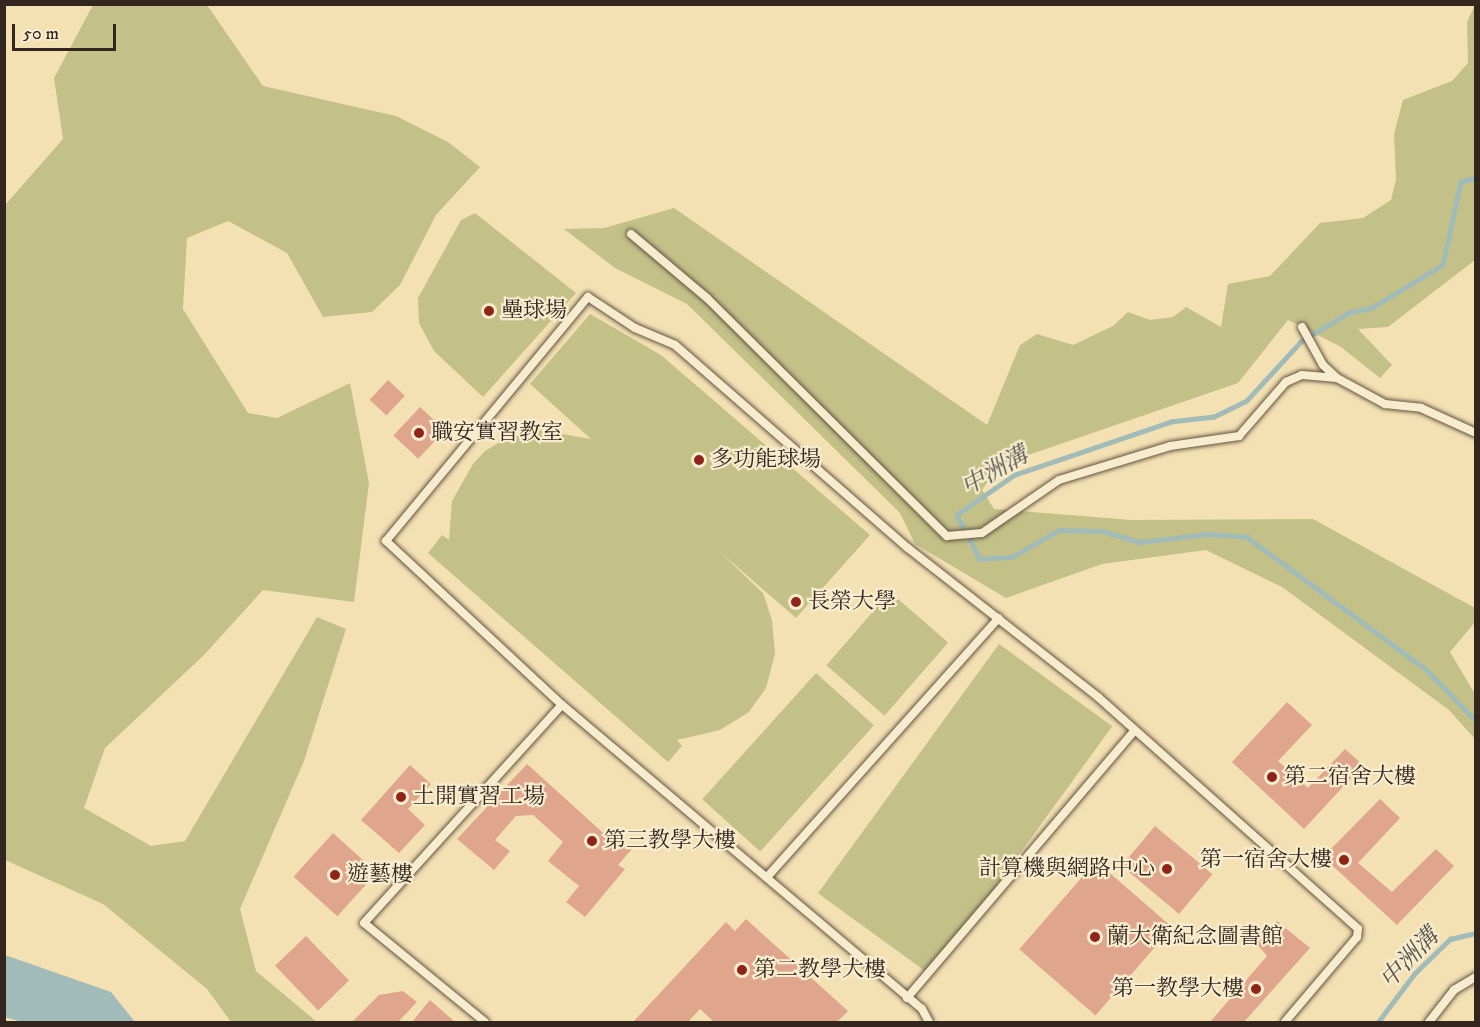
<!DOCTYPE html>
<html>
<head>
<meta charset="utf-8">
<style>
	body { margin:0 }
	#map { position:relative; width:1480px; height:1027px; overflow:hidden; background:#f4e1b3; font-family:"IM FELL DW Pica","Noto Serif TC",serif }
	div>[style] { position:absolute }
	[style*='--x'] { left:calc(var(--x)*1px); top:calc(var(--y)*1px); width:calc(var(--w)*1px); rotate:calc(var(--a)*1deg) }
	.green>* { inset:0; background:#c3c188; transform-origin:0 0 }
	.water>* { inset:0; background:#a1bbb8 }
	.stream>* { height:4.5px; margin:-2.25px; padding:0 2.25px; transform-origin:2.25px; border-radius:2.25px; background:#a1bbb8 }
	.building>* { inset:0; background:#dfa68d; transform-origin:0 0 }
	.roads { filter:drop-shadow(0 0 2px #635543) drop-shadow(0 0 2px #635543) }
	.lane>* { height:8px; margin:-4px; padding:0 4px; transform-origin:4px; border-radius:4px; background:#f8ecce }
	.dots>* { width:16px; height:16px; translate:-50% -50%; box-sizing:border-box; border:3px solid #f8ecce; border-radius:50% }
	span { translate:-50% -50%; white-space:nowrap; text-align:center; line-height:1.15; -webkit-text-stroke:4.5px #f8ecce; paint-order:stroke }
	.poi-label { font-size:22px; color:#33261e }
	.left { translate:0 -50%; text-align:left }
	.right { translate:-100% -50%; text-align:right }
	.water-label { font-size:24px; color:#54534c; font-style:italic }
	.frame { position:absolute; inset:0; border:6px solid #33261e; pointer-events:none }
	.scale { position:absolute; left:12px; top:24px; width:104px; height:27px; box-sizing:border-box; border:3px solid #33261e; border-top:0; padding-left:8px; font-size:18px; line-height:21px; white-space:nowrap; color:#33261e; -webkit-text-stroke:4px #f8ecce; paint-order:stroke }
</style>
</head>
<body>
<div id="map">
	<div class="green">
		<div style="clip-path:polygon(93px 5px,207px 5px,263px 86px,396px 116px,448px 142px,480px 167px,436px 215px,400px 285px,372px 312px,323px 317px,287px 253px,228px 221px,187px 238px,183px 309px,248px 413px,277px 418px,350px 383px,369px 483px,354px 602px,263px 590px,203px 656px,105px 748px,84px 808px,151px 846px,185px 841px,317px 617px,346px 629px,304px 761px,240px 909px,256px 971px,317px 1022px,231px 1022px,207px 989px,103px 904px,5px 860px,5px 205px,63px 139px,54px 78px)"></div>
		<div style="clip-path:polygon(1475px 5px,1475px 260px,1388px 327px,1358px 329px,1392px 365px,1380px 378px,1341px 347px,1288px 320px,1238px 383px,999px 465px,982px 490px,994px 509px,1132px 520px,1313px 519px,1475px 608px,1475px 622px,1450px 652px,1475px 694px,1475px 739px,1449px 710px,1282px 587px,1206px 550px,1102px 564px,1006px 598px,915px 544px,900px 513px,687px 304px,615px 268px,564px 229px,604px 228px,674px 208px,987px 425px,1020px 345px,1037px 334px,1073px 345px,1113px 326px,1128px 312px,1150px 320px,1173px 317px,1186px 307px,1221px 327px,1228px 284px,1270px 276px,1320px 223px,1363px 218px,1391px 200px,1396px 179px,1394px 134px,1403px 100px,1452px 81px,1468px 63px,1467px 22px)"></div>
		<div style="clip-path:polygon(475px 213px,576px 293px,483px 397px,434px 351px,419px 323px,418px 298px,461px 220px)"></div>
		<div style="clip-path:polygon(590px 314px,661px 355px,870px 535px,796px 618px,720px 552px,763px 593px,772px 620px,775px 654px,766px 688px,749px 712px,720px 730px,677px 740px,682px 746px,668px 762px,428px 553px,442px 535px,449px 540px,452px 501px,473px 464px,485px 451px,505px 439px,540px 430px,591px 439px,530px 384px)"></div>
		<div style="left:890px;top:592px;width:77px;height:97px;rotate:41deg"></div>
		<div style="left:999px;top:644px;width:140px;height:308px;rotate:36deg"></div>
		<div style="left:816px;top:673px;width:78px;height:170px;rotate:42deg"></div>
	</div>
	<div class="water">
		<div style="clip-path:polygon(5px 955px,111px 992px,135px 1022px,22px 1022px,5px 1017px)"></div>
	</div>
	<div class="stream">
		<div style="--x:1476;--y:178;--w:16;--a:165"></div>
		<div style="--x:1461;--y:182;--w:85;--a:102.2"></div>
		<div style="--x:1443;--y:265;--w:83;--a:148.8"></div>
		<div style="--x:1372;--y:308;--w:24;--a:168"></div>
		<div style="--x:1349;--y:313;--w:56;--a:148.9"></div>
		<div style="--x:1301;--y:342;--w:80;--a:132.5"></div>
		<div style="--x:1247;--y:401;--w:37;--a:154"></div>
		<div style="--x:1214;--y:417;--w:43;--a:173.4"></div>
		<div style="--x:1171;--y:422;--w:165;--a:161.2"></div>
		<div style="--x:1015;--y:475;--w:70;--a:145.4"></div>
		<div style="--x:957;--y:515;--w:50;--a:62.4"></div>
		<div style="--x:980;--y:559;--w:32;--a:-4"></div>
		<div style="--x:1012;--y:557;--w:54;--a:-29.9"></div>
		<div style="--x:1059;--y:530;--w:44;--a:1.3"></div>
		<div style="--x:1103;--y:531;--w:39;--a:17"></div>
		<div style="--x:1140;--y:542;--w:68;--a:-6.7"></div>
		<div style="--x:1208;--y:534;--w:39;--a:4"></div>
		<div style="--x:1247;--y:537;--w:225;--a:36.5"></div>
		<div style="--x:1428;--y:671;--w:69;--a:46.2"></div>
		<div style="--x:1378;--y:1022;--w:61;--a:-52.9"></div>
		<div style="--x:1415;--y:973;--w:49;--a:-44.2"></div>
		<div style="--x:1450;--y:939;--w:27;--a:-13"></div>
	</div>
	<div class="building">
		<div style="left:388px;top:380px;width:23px;height:27px;rotate:43deg"></div>
		<div style="left:420px;top:407px;width:34px;height:39px;rotate:43deg"></div>
		<div style="clip-path:polygon(1287px 702px,1312px 725px,1278px 761px,1308px 788px,1345px 749px,1363px 765px,1304px 829px,1232px 762px)"></div>
		<div style="clip-path:polygon(527px 764px,611px 840px,615px 835px,632px 849px,618px 865px,625px 869px,585px 917px,566px 902px,579px 886px,548px 861px,563px 842px,533px 815px,516px 816px,495px 840px,510px 851px,494px 870px,457px 839px)"></div>
		<div style="clip-path:polygon(410px 765px,431px 784px,408px 809px,425px 825px,399px 853px,361px 820px)"></div>
		<div style="clip-path:polygon(1380px 799px,1400px 818px,1358px 863px,1392px 892px,1436px 849px,1454px 866px,1397px 925px,1323px 857px)"></div>
		<div style="left:1155px;top:826px;width:75px;height:52px;rotate:40deg"></div>
		<div style="left:333px;top:833px;width:59px;height:59px;rotate:42deg"></div>
		<div style="left:1096px;top:861px;width:101px;height:117px;rotate:41deg"></div>
		<div style="clip-path:polygon(746px 919px,848px 1011px,837px 1022px,714px 1022px,700px 1009px,688px 1022px,633px 1022px,726px 922px,735px 931px)"></div>
		<div style="clip-path:polygon(1277px 921px,1310px 948px,1244px 1022px,1210px 1022px,1267px 956px,1257px 944px)"></div>
		<div style="left:306px;top:936px;width:62px;height:43px;rotate:46deg"></div>
		<div style="clip-path:polygon(403px 991px,417px 1002px,398px 1022px,352px 1022px,379px 995px)"></div>
		<div style="clip-path:polygon(430px 1000px,455px 1022px,412px 1022px)"></div>
	</div>
	<div class="roads">
		<div class="lane">
			<div style="--x:631;--y:234;--w:99;--a:40.1"></div>
			<div style="--x:707;--y:298;--w:338;--a:44.8"></div>
			<div style="--x:947;--y:536;--w:35;--a:-5"></div>
			<div style="--x:982;--y:533;--w:93;--a:-34.5"></div>
			<div style="--x:1059;--y:480;--w:116;--a:-17"></div>
			<div style="--x:1170;--y:446;--w:70;--a:-8.2"></div>
			<div style="--x:1239;--y:436;--w:72;--a:-49"></div>
			<div style="--x:1286;--y:382;--w:17;--a:-24"></div>
			<div style="--x:1302;--y:375;--w:35;--a:5"></div>
			<div style="--x:1302;--y:327;--w:43;--a:61.1"></div>
			<div style="--x:1323;--y:365;--w:19;--a:43"></div>
			<div style="--x:1337;--y:378;--w:55;--a:28.4"></div>
			<div style="--x:1385;--y:404;--w:36;--a:6"></div>
			<div style="--x:1421;--y:408;--w:60;--a:24.4"></div>
			<div style="--x:768;--y:876;--w:346;--a:-48.2"></div>
			<div style="--x:907;--y:998;--w:350;--a:-49.6"></div>
			<div style="--x:485;--y:1022;--w:156;--a:-140.7"></div>
			<div style="--x:364;--y:923;--w:294;--a:-47.8"></div>
			<div style="--x:929;--y:1022;--w:15;--a:-118"></div>
			<div style="--x:922;--y:1009;--w:471;--a:-139.8"></div>
			<div style="--x:562;--y:705;--w:241;--a:-137"></div>
			<div style="--x:386;--y:541;--w:317;--a:-50.4"></div>
			<div style="--x:588;--y:297;--w:56;--a:33.4"></div>
			<div style="--x:635;--y:328;--w:43;--a:23"></div>
			<div style="--x:675;--y:345;--w:309;--a:41.1"></div>
			<div style="--x:908;--y:548;--w:241;--a:38.1"></div>
			<div style="--x:1098;--y:697;--w:348;--a:41.7"></div>
			<div style="--x:1358;--y:929;--w:8;--a:97"></div>
			<div style="--x:1357;--y:937;--w:111;--a:130.3"></div>
			<div style="--x:1429;--y:1022;--w:41;--a:-52"></div>
			<div style="--x:1454;--y:990;--w:26;--a:-31"></div>
		</div>
	</div>
	<div class="dots">
		<div style="left:489px;top:311px;background:#8f2418"></div>
		<div style="left:419px;top:433px;background:#8f2418"></div>
		<div style="left:699px;top:460px;background:#8f2418"></div>
		<div style="left:796px;top:602px;background:#8f2418"></div>
		<div style="left:1272px;top:777px;background:#8f2418"></div>
		<div style="left:401px;top:797px;background:#8f2418"></div>
		<div style="left:592px;top:841px;background:#8f2418"></div>
		<div style="left:1344px;top:860px;background:#8f2418"></div>
		<div style="left:1167px;top:869px;background:#8f2418"></div>
		<div style="left:335px;top:875px;background:#8f2418"></div>
		<div style="left:1095px;top:937px;background:#8f2418"></div>
		<div style="left:742px;top:970px;background:#8f2418"></div>
		<div style="left:1256px;top:989px;background:#8f2418"></div>
	</div>
	<div class="poi-label">
		<span class="left" style="left:501px;top:311px">壘球場</span>
		<span class="left" style="left:431px;top:433px">職安實習教室</span>
		<span class="left" style="left:711px;top:460px">多功能球場</span>
		<span class="left" style="left:808px;top:602px">長榮大學</span>
		<span class="left" style="left:1284px;top:777px">第二宿舍大樓</span>
		<span class="left" style="left:413px;top:797px">土開實習工場</span>
		<span class="left" style="left:604px;top:841px">第三教學大樓</span>
		<span class="right" style="left:1332px;top:860px">第一宿舍大樓</span>
		<span class="right" style="left:1155px;top:869px">計算機與網路中心</span>
		<span class="left" style="left:347px;top:875px">遊藝樓</span>
		<span class="left" style="left:1107px;top:937px">蘭大衛紀念圖書館</span>
		<span class="left" style="left:754px;top:970px">第二教學大樓</span>
		<span class="right" style="left:1244px;top:989px">第一教學大樓</span>
	</div>
	<div class="water-label">
		<span style="left:995px;top:472px;rotate:-30deg">中洲溝</span>
		<span style="left:1410px;top:959px;rotate:-46deg">中洲溝</span>
	</div>
	<div class="frame"></div>
	<div class="scale">50 m</div>
</div>
</body>
</html>
